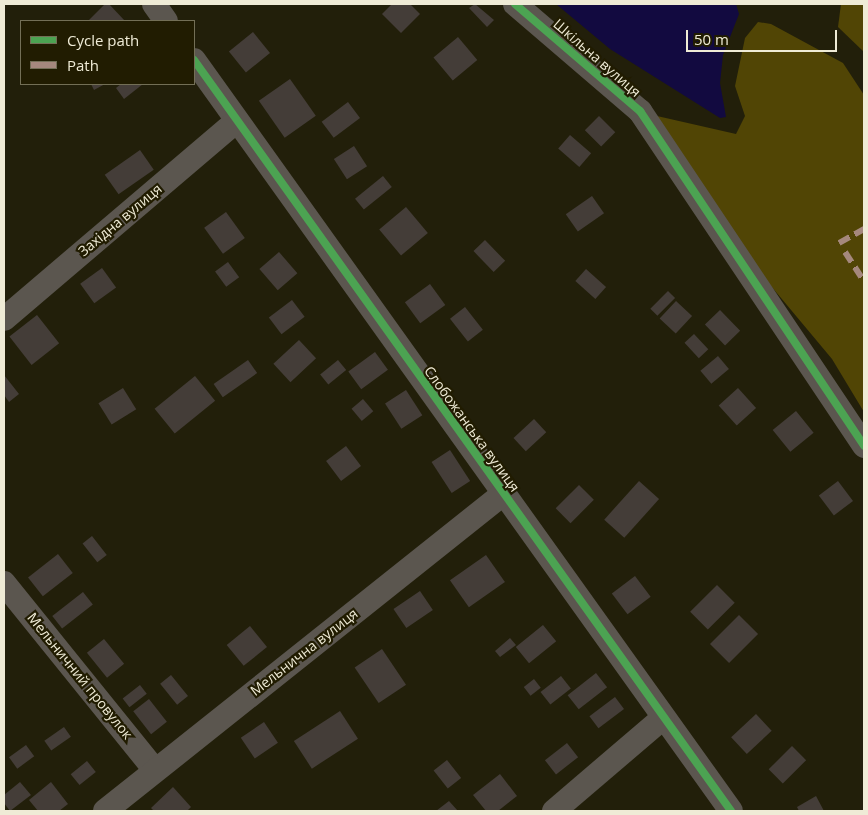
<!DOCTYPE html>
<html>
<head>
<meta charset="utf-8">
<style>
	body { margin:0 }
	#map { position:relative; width:868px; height:815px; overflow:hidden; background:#221f0a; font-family:"Open Sans",sans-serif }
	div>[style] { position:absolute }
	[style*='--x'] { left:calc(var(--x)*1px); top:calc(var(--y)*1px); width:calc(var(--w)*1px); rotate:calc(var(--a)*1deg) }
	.green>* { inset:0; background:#514505 }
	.water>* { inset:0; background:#120a40 }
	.building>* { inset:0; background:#443d38; transform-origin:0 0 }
	.minor>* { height:24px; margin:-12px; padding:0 12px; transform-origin:12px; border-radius:12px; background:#5b564f }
	.quiet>* { height:6px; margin-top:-3px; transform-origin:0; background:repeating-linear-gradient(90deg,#a5887d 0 12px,transparent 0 18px) }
	.cycleway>* { height:8px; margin:-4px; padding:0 4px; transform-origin:4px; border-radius:4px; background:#4ca352 }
	span { translate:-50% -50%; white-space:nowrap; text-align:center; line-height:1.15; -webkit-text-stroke:4.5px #211c01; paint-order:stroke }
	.street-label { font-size:14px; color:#efebd6 }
	.frame { position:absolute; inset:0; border:5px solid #efebd6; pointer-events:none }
	.legend { position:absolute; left:20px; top:20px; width:175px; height:65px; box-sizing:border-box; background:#211c01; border:1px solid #736f56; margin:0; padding:6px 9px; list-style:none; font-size:15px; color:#efebd6 }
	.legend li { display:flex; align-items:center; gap:10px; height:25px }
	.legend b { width:25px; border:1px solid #736f56 }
	.scale { position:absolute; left:686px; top:30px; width:151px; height:22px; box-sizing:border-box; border:2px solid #efebd6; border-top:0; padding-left:6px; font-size:15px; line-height:18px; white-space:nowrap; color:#efebd6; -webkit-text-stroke:4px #211c01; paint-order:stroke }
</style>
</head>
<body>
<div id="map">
	<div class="green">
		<div style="clip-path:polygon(841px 4px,864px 4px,864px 52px,838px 27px)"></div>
		<div style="clip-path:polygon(758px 22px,771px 24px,843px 63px,864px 95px,864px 412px,832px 359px,644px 134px,657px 116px,736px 134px,745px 116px,735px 86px,745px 38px)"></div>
	</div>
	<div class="water">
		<div style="clip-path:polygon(556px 4px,736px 4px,739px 14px,723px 55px,720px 83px,726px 117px,720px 118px,610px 49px)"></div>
	</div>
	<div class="building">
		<div style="clip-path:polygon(105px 4px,109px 4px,125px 21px,88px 21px)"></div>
		<div style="clip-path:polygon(392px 4px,410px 4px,420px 14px,401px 33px,382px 14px)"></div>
		<div style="clip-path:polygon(475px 4px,494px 20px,487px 27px,469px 8px)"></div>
		<div style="left:253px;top:32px;width:27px;height:31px;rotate:51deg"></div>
		<div style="left:458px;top:37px;width:30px;height:32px;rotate:50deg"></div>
		<div style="left:290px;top:79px;width:45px;height:38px;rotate:55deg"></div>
		<div style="clip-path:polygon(91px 84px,105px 84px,94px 90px)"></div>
		<div style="clip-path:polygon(121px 84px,143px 84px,124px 99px,116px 88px)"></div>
		<div style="left:348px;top:102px;width:20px;height:33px;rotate:53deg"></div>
		<div style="left:599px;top:116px;width:23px;height:20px;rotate:45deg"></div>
		<div style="left:570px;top:135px;width:28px;height:18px;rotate:41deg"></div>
		<div style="left:354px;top:146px;width:24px;height:24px;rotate:57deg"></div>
		<div style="left:140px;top:150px;width:24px;height:43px;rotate:55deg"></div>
		<div style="left:383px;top:176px;width:14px;height:36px;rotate:51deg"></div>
		<div style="left:592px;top:196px;width:21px;height:32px;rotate:55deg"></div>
		<div style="left:406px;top:207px;width:34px;height:35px;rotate:50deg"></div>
		<div style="left:226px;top:212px;width:32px;height:27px;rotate:54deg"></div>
		<div style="left:485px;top:240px;width:29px;height:16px;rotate:46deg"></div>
		<div style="left:279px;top:252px;width:28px;height:26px;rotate:49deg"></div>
		<div style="left:228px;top:262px;width:19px;height:16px;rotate:54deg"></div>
		<div style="left:102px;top:268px;width:24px;height:27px;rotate:54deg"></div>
		<div style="left:586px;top:269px;width:27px;height:16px;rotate:42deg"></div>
		<div style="left:430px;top:284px;width:26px;height:31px;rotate:54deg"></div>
		<div style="left:668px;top:291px;width:10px;height:25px;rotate:45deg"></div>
		<div style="left:292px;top:300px;width:21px;height:29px;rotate:53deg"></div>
		<div style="left:676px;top:301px;width:22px;height:24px;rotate:43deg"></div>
		<div style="left:465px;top:307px;width:29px;height:19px;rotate:52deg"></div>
		<div style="left:720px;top:310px;width:29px;height:21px;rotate:46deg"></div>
		<div style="left:37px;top:315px;width:36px;height:35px;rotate:52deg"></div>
		<div style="left:694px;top:334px;width:21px;height:13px;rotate:47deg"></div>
		<div style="left:299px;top:340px;width:25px;height:35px;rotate:47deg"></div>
		<div style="left:375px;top:352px;width:22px;height:33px;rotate:54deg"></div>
		<div style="left:718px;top:356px;width:17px;height:23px;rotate:50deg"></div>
		<div style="left:248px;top:360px;width:16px;height:42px;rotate:55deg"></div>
		<div style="left:338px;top:360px;width:13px;height:23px;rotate:51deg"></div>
		<div style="clip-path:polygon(4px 375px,19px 394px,9px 402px,4px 395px)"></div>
		<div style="left:195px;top:376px;width:32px;height:52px;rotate:51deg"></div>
		<div style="left:123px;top:388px;width:25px;height:29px;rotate:58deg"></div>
		<div style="left:738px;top:388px;width:27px;height:26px;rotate:48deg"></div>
		<div style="left:406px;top:390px;width:30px;height:25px;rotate:57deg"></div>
		<div style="left:363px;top:399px;width:16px;height:15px;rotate:50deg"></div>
		<div style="left:796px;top:411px;width:28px;height:30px;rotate:51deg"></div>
		<div style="left:534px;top:419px;width:18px;height:28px;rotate:47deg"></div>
		<div style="left:346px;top:446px;width:25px;height:25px;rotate:53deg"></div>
		<div style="left:450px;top:450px;width:37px;height:22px;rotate:57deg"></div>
		<div style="left:639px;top:481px;width:27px;height:52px;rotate:42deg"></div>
		<div style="left:838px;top:481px;width:25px;height:24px;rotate:53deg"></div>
		<div style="left:579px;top:485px;width:21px;height:33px;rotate:45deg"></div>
		<div style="left:92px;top:536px;width:24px;height:12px;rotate:52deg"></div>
		<div style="left:58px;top:554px;width:24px;height:38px;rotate:52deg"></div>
		<div style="left:486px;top:555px;width:33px;height:44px;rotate:55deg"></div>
		<div style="left:635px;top:576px;width:26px;height:29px;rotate:53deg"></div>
		<div style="left:717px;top:585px;width:25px;height:38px;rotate:45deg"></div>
		<div style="left:420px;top:591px;width:23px;height:32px;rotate:56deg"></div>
		<div style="left:83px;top:592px;width:16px;height:39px;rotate:52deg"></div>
		<div style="left:739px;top:615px;width:27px;height:41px;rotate:45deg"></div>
		<div style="left:543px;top:625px;width:21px;height:35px;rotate:51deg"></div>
		<div style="left:250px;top:626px;width:27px;height:30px;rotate:51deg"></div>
		<div style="clip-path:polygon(510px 638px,516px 645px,500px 657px,495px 651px)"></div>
		<div style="left:104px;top:639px;width:32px;height:22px;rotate:51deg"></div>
		<div style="left:382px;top:649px;width:43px;height:33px;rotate:56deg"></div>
		<div style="left:596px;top:673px;width:18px;height:36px;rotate:52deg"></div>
		<div style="left:171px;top:675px;width:27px;height:14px;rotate:51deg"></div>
		<div style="left:561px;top:676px;width:16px;height:26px;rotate:52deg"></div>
		<div style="left:534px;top:679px;width:11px;height:13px;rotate:52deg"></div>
		<div style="left:140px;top:685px;width:11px;height:22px;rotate:52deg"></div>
		<div style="left:615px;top:697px;width:15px;height:32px;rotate:53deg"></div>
		<div style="left:149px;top:699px;width:29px;height:20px;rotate:52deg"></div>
		<div style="left:340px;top:711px;width:33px;height:55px;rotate:57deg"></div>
		<div style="left:756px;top:714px;width:23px;height:34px;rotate:47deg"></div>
		<div style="left:264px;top:722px;width:25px;height:28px;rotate:56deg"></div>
		<div style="left:64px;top:727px;width:12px;height:24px;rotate:55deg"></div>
		<div style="left:567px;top:743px;width:18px;height:28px;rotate:52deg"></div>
		<div style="left:26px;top:745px;width:14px;height:21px;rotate:54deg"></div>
		<div style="left:792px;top:746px;width:20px;height:33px;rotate:45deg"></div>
		<div style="left:447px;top:760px;width:23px;height:17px;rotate:52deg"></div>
		<div style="left:87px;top:761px;width:14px;height:21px;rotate:51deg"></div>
		<div style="clip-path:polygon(500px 774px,517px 796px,498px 811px,486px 811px,473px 795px)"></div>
		<div style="clip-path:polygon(20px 782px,31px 795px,10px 811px,4px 803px,4px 795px)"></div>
		<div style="clip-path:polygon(51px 782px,68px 804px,59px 811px,38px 811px,29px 800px)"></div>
		<div style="clip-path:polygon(173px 787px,191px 807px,187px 811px,154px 811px,151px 808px)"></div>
		<div style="clip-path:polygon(816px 796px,824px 811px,799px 811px,797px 807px)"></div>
		<div style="clip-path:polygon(449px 801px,458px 811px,436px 811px)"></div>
	</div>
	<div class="minor">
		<div style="--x:154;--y:4;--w:21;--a:55"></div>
		<div style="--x:515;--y:4;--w:165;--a:40.6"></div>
		<div style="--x:640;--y:111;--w:403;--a:56.2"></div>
		<div style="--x:194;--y:60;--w:923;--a:54.43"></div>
		<div style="--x:4;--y:319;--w:306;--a:-40.4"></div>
		<div style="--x:4;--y:583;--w:240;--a:51.1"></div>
		<div style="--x:105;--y:811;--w:509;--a:-38.54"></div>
		<div style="--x:554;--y:811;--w:143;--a:-40.5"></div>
	</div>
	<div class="quiet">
		<div style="--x:839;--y:243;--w:29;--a:-29"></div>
		<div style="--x:845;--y:252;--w:35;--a:57"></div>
	</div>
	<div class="cycleway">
		<div style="--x:515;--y:4;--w:165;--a:40.6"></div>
		<div style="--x:640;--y:111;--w:403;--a:56.2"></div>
		<div style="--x:194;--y:60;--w:923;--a:54.43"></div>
	</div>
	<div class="street-label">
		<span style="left:597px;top:58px;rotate:41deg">Шкільна вулиця</span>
		<span style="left:120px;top:220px;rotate:-40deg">Західна вулиця</span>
		<span style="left:472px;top:429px;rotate:54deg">Слобожанська вулиця</span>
		<span style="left:304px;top:652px;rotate:-38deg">Мельнична вулиця</span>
		<span style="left:80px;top:676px;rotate:51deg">Мельничний провулок</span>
	</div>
	<div class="frame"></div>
	<ul class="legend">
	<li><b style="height:6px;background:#4ca352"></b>Cycle path</li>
	<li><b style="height:6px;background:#a5887d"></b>Path</li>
	</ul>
	<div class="scale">50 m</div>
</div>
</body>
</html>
